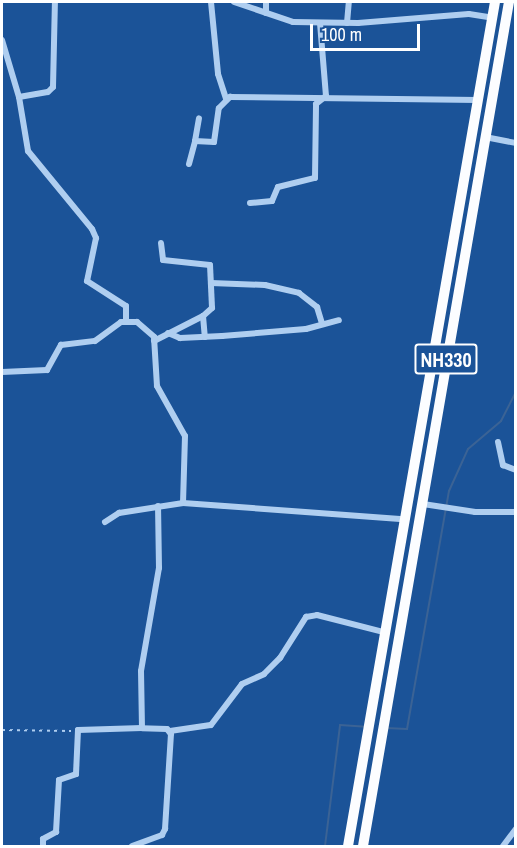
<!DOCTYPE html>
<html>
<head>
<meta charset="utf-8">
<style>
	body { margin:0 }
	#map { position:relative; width:517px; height:848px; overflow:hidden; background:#1b5398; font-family:"Archivo Narrow",sans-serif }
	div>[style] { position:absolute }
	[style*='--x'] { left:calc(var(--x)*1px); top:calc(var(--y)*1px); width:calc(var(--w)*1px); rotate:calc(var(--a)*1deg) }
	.stream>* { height:2px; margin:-1px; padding:0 1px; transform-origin:1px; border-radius:1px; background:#3b6395 }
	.path>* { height:1.5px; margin-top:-0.75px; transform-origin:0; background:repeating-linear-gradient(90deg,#afcef0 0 3px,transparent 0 7.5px) }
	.minor>* { height:6px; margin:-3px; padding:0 3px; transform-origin:3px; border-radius:3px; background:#afcef0 }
	.trunk>* { height:10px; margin:-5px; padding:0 5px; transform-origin:5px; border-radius:5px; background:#fcfdff }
	span { translate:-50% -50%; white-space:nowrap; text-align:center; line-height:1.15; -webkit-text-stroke:6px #1b5398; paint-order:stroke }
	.shield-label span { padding:2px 4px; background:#1b5398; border:2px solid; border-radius:4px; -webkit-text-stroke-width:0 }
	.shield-label { font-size:20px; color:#fff; font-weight:700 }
	.frame { position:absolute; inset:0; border:3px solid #fff; pointer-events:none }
	.scale { position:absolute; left:310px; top:24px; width:110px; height:27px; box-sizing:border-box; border:3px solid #fff; border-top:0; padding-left:8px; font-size:18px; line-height:21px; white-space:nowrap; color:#fff; -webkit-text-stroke:4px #1b5398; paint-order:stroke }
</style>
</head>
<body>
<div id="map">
	<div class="stream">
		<div style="--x:386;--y:728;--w:21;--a:3"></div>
		<div style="--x:407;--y:729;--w:242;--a:-80"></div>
		<div style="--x:449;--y:491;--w:46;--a:-65.7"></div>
		<div style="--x:468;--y:449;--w:43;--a:-40.3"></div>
		<div style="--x:501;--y:421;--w:33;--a:-63"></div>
		<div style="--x:325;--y:846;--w:122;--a:-82.9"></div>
		<div style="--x:340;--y:725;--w:26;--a:4"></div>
	</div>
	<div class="path">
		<div style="--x:2;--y:730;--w:69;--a:0.8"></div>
	</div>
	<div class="minor">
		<div style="--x:211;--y:2;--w:72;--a:84.4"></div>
		<div style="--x:218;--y:74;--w:26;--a:72"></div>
		<div style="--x:234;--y:2;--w:62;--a:18.7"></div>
		<div style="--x:293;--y:22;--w:65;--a:0.9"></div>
		<div style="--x:358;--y:23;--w:111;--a:-4.6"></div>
		<div style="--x:469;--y:14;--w:24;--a:9"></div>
		<div style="--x:266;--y:13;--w:11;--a:-90"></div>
		<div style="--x:347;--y:23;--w:21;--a:-85"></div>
		<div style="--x:2;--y:40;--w:59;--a:73.4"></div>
		<div style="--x:19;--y:97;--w:55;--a:80.5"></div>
		<div style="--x:28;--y:151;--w:101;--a:50.6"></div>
		<div style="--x:92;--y:229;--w:10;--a:66"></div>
		<div style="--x:96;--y:238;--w:44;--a:101.8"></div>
		<div style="--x:87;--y:281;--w:46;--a:32.7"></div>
		<div style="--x:126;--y:306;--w:14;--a:90"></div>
		<div style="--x:19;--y:97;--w:29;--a:-10"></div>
		<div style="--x:48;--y:92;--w:7;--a:-45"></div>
		<div style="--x:53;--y:87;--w:85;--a:-88.7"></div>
		<div style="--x:485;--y:137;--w:32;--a:11"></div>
		<div style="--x:195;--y:141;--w:23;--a:-80"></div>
		<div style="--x:189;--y:164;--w:24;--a:-75"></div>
		<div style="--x:195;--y:141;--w:19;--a:3"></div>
		<div style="--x:214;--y:142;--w:34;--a:-82"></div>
		<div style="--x:219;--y:108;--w:16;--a:-45"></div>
		<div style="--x:230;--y:97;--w:248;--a:0.7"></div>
		<div style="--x:250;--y:203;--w:22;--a:-5"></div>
		<div style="--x:272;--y:201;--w:15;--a:-67"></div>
		<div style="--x:278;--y:187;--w:38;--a:-14"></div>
		<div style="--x:315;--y:178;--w:74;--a:-89.2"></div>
		<div style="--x:316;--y:104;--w:13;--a:-39"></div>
		<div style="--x:326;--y:96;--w:73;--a:-94.7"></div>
		<div style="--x:161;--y:243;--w:17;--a:83"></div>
		<div style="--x:163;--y:260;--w:47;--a:6.1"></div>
		<div style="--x:210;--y:265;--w:43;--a:87.3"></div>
		<div style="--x:212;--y:308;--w:12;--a:138"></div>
		<div style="--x:203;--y:316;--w:21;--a:85"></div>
		<div style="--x:211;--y:283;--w:54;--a:2.1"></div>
		<div style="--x:265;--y:285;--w:35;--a:13"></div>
		<div style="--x:299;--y:293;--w:23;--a:38"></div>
		<div style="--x:317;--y:307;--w:17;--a:73"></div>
		<div style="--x:168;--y:333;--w:13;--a:23"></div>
		<div style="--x:180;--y:338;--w:42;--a:-2.7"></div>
		<div style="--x:222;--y:336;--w:84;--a:-4.8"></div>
		<div style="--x:306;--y:329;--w:34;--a:-15"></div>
		<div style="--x:154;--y:341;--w:55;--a:-27"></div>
		<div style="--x:2;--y:372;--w:45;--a:-2.5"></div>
		<div style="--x:47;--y:370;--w:29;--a:-61"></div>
		<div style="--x:61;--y:345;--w:34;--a:-7"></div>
		<div style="--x:95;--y:341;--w:32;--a:-36"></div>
		<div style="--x:121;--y:322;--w:16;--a:0"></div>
		<div style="--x:137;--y:322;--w:23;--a:41"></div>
		<div style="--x:154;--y:337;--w:49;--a:86.5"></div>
		<div style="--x:157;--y:386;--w:57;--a:60.8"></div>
		<div style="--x:185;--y:436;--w:67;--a:91.7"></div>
		<div style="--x:498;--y:442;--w:24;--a:78"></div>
		<div style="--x:503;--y:465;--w:14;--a:21"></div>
		<div style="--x:423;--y:504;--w:53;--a:8.7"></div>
		<div style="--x:475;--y:512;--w:41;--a:0"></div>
		<div style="--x:105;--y:522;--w:17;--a:-33"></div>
		<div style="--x:119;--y:513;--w:65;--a:-8.9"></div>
		<div style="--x:183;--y:503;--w:221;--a:4.2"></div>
		<div style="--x:170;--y:731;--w:41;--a:-8.3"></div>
		<div style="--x:211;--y:725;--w:51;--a:-52.9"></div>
		<div style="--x:242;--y:684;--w:24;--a:-24"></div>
		<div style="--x:264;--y:674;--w:23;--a:-45"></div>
		<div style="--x:280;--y:658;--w:49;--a:-57.6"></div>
		<div style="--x:306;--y:617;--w:11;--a:-10"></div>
		<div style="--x:317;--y:615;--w:68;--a:14.4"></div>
		<div style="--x:43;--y:846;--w:7;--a:-90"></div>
		<div style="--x:43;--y:839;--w:15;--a:-28"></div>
		<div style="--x:56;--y:832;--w:52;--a:-86.7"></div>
		<div style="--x:59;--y:780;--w:18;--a:-19"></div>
		<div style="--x:76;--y:774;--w:44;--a:-87.4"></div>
		<div style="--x:78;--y:730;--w:64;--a:-1.8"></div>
		<div style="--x:142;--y:728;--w:57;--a:-91"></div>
		<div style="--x:141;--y:671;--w:105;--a:-80.1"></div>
		<div style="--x:159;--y:568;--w:62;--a:-90.9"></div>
		<div style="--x:132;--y:846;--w:32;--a:-20"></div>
		<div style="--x:162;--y:835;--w:7;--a:-63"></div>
		<div style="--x:165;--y:829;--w:95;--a:-86.4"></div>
		<div style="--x:171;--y:734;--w:6;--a:-129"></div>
		<div style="--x:167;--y:729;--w:25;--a:-178"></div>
		<div style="--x:503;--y:846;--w:21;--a:-53"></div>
	</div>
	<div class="trunk">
		<div style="--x:348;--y:846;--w:857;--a:-80.12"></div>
		<div style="--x:363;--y:846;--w:857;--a:-80.19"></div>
	</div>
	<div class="shield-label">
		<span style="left:446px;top:359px">NH330</span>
	</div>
	<div class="frame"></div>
	<div class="scale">100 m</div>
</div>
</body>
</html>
